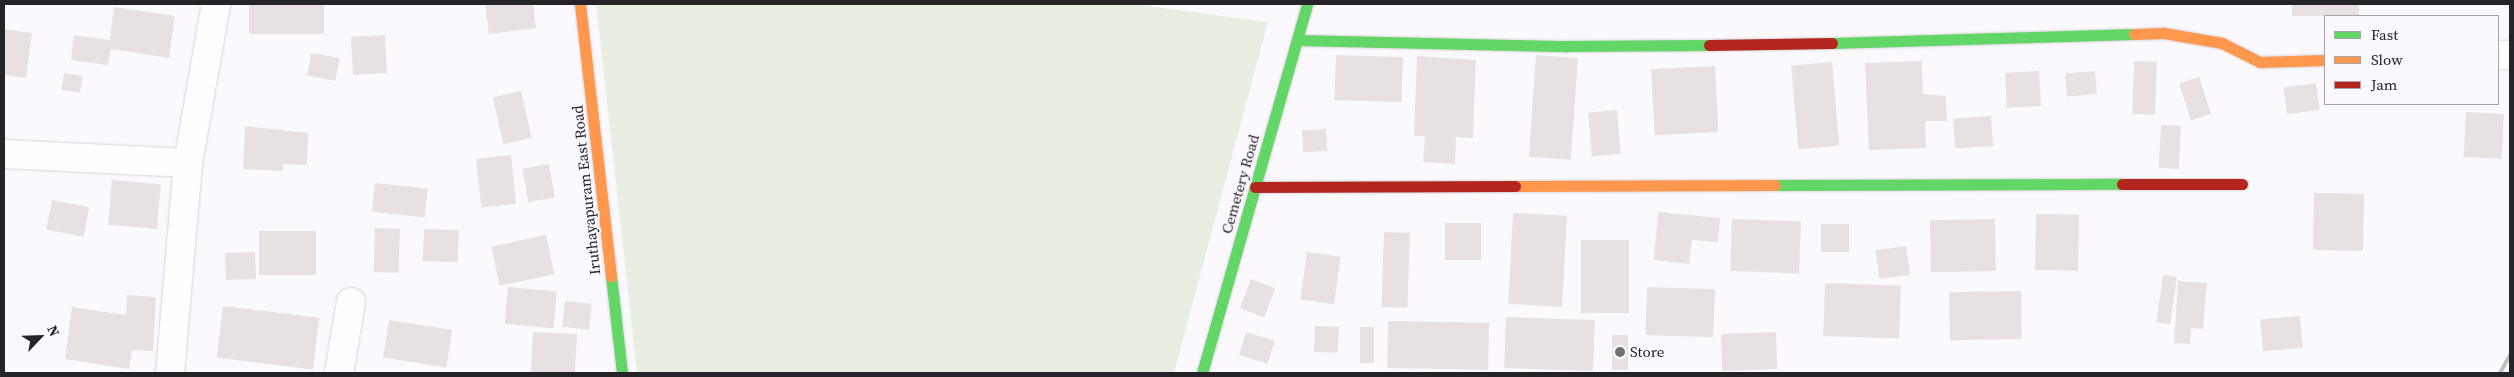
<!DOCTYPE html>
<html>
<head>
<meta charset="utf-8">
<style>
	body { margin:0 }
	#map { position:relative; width:2514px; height:377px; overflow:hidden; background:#fbf9fd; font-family:"Source Serif 4",serif }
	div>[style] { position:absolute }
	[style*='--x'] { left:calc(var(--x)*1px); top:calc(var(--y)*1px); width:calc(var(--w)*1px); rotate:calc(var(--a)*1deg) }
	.green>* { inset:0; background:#e9eee3 }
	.building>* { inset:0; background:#e8e1e1; transform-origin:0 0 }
	.roads { filter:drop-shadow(0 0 1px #d7d5d9) drop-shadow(0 0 1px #d7d5d9) }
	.street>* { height:28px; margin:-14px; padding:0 14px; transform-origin:14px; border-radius:14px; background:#fefeff }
	.fast>* { height:11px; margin:-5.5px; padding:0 5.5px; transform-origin:5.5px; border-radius:5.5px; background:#63d668 }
	.slow>* { height:11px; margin:-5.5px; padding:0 5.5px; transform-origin:5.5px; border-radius:5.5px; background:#ff974d }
	.jam>* { height:11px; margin:-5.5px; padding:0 5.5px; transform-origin:5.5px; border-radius:5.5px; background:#b3261e }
	.rail>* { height:4px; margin:-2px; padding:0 2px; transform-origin:2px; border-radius:2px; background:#c1c0c2 }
	.dots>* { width:14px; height:14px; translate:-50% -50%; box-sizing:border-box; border:2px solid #fbf8fe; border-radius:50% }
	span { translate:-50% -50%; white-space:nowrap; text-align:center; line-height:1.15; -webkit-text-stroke:4px #fbf8fe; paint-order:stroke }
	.street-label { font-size:15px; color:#262329 }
	.poi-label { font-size:15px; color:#262329 }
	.left { translate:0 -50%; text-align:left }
	.frame { position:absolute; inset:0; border:5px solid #262329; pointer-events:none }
	.legend { position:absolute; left:2324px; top:15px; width:175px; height:90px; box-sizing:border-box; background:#fbf8fe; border:1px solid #a6a3a9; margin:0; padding:6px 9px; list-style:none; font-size:15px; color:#262329 }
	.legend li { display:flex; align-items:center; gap:10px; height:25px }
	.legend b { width:25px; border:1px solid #a6a3a9 }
	.north { position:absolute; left:15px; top:312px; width:50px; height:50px; -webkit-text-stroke:4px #fbf8fe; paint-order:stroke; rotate:66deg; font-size:14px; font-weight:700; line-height:20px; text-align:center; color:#262329 }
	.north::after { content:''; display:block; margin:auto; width:18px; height:22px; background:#262329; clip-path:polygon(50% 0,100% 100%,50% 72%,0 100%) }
</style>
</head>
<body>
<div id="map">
	<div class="green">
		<div style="clip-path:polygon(596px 4px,1133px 4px,1268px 22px,1174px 373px,637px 373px)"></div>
	</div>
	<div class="building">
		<div style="left:249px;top:4px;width:75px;height:30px"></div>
		<div style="clip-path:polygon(485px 4px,533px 4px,536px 28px,489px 34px)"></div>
		<div style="left:2292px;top:4px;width:67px;height:12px"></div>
		<div style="clip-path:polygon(114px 7px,175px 16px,169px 58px,111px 49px,108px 65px,71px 60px,74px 35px,110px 40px)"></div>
		<div style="clip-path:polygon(4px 29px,32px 33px,26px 78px,4px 75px)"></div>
		<div style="left:385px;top:35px;width:38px;height:34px;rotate:87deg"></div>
		<div style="left:311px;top:53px;width:29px;height:23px;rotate:10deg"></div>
		<div style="left:1336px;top:55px;width:67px;height:45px;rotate:2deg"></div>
		<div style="left:1536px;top:55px;width:42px;height:102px;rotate:4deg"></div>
		<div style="clip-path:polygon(1417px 56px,1476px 60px,1473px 138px,1456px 137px,1455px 164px,1423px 162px,1425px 136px,1414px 136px)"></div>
		<div style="clip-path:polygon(1922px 61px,1923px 94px,1946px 96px,1947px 121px,1925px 121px,1926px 148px,1869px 150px,1865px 63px)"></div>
		<div style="left:2134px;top:61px;width:23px;height:53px;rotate:2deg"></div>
		<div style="left:1832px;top:62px;width:84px;height:41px;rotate:85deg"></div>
		<div style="left:1715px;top:66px;width:66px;height:64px;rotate:87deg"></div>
		<div style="left:2039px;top:71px;width:35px;height:34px;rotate:87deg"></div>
		<div style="left:2095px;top:71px;width:23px;height:30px;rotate:85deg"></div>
		<div style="left:64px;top:73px;width:19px;height:17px;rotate:9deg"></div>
		<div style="left:2199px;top:77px;width:39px;height:21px;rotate:72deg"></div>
		<div style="left:2316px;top:83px;width:27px;height:33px;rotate:82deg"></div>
		<div style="left:521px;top:91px;width:48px;height:29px;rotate:77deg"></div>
		<div style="left:1617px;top:110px;width:44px;height:29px;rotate:85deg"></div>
		<div style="left:2466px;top:112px;width:38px;height:45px;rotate:3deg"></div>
		<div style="left:1991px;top:116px;width:30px;height:38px;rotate:86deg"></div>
		<div style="left:2161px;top:125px;width:20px;height:43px;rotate:3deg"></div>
		<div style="clip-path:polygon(245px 126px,308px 133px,307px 165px,283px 164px,283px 171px,243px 169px)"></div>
		<div style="left:1326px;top:129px;width:22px;height:24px;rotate:87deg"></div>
		<div style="left:511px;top:155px;width:49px;height:35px;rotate:84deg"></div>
		<div style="left:549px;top:164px;width:34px;height:27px;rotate:80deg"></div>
		<div style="left:112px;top:180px;width:49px;height:45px;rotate:5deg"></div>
		<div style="left:375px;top:183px;width:53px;height:29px;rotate:6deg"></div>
		<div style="left:2314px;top:193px;width:50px;height:57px;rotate:1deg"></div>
		<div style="left:52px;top:200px;width:38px;height:30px;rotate:11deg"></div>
		<div style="clip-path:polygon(1658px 212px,1720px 218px,1718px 242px,1692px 240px,1689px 264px,1654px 260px)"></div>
		<div style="left:1513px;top:213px;width:54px;height:91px;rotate:3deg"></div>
		<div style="left:2036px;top:214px;width:43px;height:56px;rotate:1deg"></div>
		<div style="left:1732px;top:219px;width:69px;height:52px;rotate:2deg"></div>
		<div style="left:1995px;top:219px;width:52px;height:65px;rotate:89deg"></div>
		<div style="left:1445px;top:223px;width:36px;height:37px"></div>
		<div style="left:1821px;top:224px;width:28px;height:28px"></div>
		<div style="left:375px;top:228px;width:25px;height:44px;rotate:2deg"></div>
		<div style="left:424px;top:229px;width:35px;height:32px;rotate:2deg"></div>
		<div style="left:259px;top:231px;width:57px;height:44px"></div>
		<div style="left:1384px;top:232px;width:26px;height:75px;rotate:2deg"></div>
		<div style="left:546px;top:235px;width:40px;height:56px;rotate:78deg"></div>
		<div style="left:1581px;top:240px;width:48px;height:73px"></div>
		<div style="left:1906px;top:246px;width:29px;height:31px;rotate:82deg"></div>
		<div style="left:255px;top:252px;width:27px;height:30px;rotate:88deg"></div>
		<div style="left:1307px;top:252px;width:34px;height:48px;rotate:8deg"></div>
		<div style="left:2163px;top:275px;width:14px;height:48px;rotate:8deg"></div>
		<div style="left:1251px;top:279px;width:26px;height:31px;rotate:21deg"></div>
		<div style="clip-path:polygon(2178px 281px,2207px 283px,2203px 329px,2191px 328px,2190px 344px,2174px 343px)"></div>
		<div style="left:1825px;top:283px;width:76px;height:53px;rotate:2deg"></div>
		<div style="left:508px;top:287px;width:49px;height:37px;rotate:5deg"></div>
		<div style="left:1647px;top:287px;width:68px;height:48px;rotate:2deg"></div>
		<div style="left:2021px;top:291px;width:48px;height:72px;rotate:89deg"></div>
		<div style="clip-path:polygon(127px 295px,156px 297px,153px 351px,132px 350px,129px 369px,65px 359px,72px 307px,126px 315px)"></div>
		<div style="left:565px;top:301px;width:27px;height:26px;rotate:6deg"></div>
		<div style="left:223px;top:306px;width:97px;height:52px;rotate:7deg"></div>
		<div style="left:2300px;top:316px;width:32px;height:40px;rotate:85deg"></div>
		<div style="left:1506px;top:317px;width:89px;height:51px;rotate:2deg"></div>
		<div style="left:389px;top:320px;width:64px;height:38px;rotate:9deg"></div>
		<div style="left:1388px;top:321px;width:101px;height:47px;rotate:1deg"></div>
		<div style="left:1315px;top:326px;width:24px;height:26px;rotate:2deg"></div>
		<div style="left:1360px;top:327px;width:14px;height:36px"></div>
		<div style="left:533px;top:332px;width:44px;height:40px;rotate:3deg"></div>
		<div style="left:1246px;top:332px;width:30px;height:24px;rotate:17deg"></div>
		<div style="left:1776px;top:332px;width:37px;height:55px;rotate:88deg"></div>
		<div style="left:1612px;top:335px;width:16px;height:35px"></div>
	</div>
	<div class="roads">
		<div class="street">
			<div style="--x:2498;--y:55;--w:12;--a:0"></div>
			<div style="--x:4;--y:154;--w:184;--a:2.8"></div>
			<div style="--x:188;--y:163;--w:161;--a:-80"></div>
			<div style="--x:170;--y:373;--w:211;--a:-85.1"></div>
			<div style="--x:339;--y:373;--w:72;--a:-80.4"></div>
		</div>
		<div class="fast">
			<div style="--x:1297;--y:40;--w:271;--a:1.3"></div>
			<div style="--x:1568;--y:46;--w:141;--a:-0.4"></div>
			<div style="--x:1832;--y:43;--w:302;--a:-1.7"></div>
			<div style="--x:1775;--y:185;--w:347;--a:-0.2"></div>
			<div style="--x:611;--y:276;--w:98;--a:83.5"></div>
			<div style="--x:1202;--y:373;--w:384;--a:-74.1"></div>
		</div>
		<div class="slow">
			<div style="--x:580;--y:4;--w:274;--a:83.5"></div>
			<div style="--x:2134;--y:34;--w:30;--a:-2"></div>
			<div style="--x:2164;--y:33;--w:59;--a:9.8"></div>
			<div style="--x:2222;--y:43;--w:42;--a:26.6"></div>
			<div style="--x:2260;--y:62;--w:65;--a:-1.8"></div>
			<div style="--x:1515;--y:186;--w:260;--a:-0.2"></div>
		</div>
		<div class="jam">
			<div style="--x:1709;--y:45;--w:123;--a:-0.9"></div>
			<div style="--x:2122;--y:184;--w:120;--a:0"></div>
			<div style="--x:1255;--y:187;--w:260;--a:-0.2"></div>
		</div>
	</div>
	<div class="rail">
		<div style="--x:2500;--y:373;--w:21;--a:-61"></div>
	</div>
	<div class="dots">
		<div style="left:1620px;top:352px;background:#716e73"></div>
	</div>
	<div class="street-label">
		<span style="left:1240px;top:184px;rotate:-74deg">Cemetery Road</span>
		<span style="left:586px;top:190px;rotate:-96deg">Iruthayapuram East Road</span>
	</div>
	<div class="poi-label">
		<span class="left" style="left:1630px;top:352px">Store</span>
	</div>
	<div class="frame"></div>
	<ul class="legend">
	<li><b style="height:6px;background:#63d668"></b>Fast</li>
	<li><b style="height:6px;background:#ff974d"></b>Slow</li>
	<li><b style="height:6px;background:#b3261e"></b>Jam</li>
	</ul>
	<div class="north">N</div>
</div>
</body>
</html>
